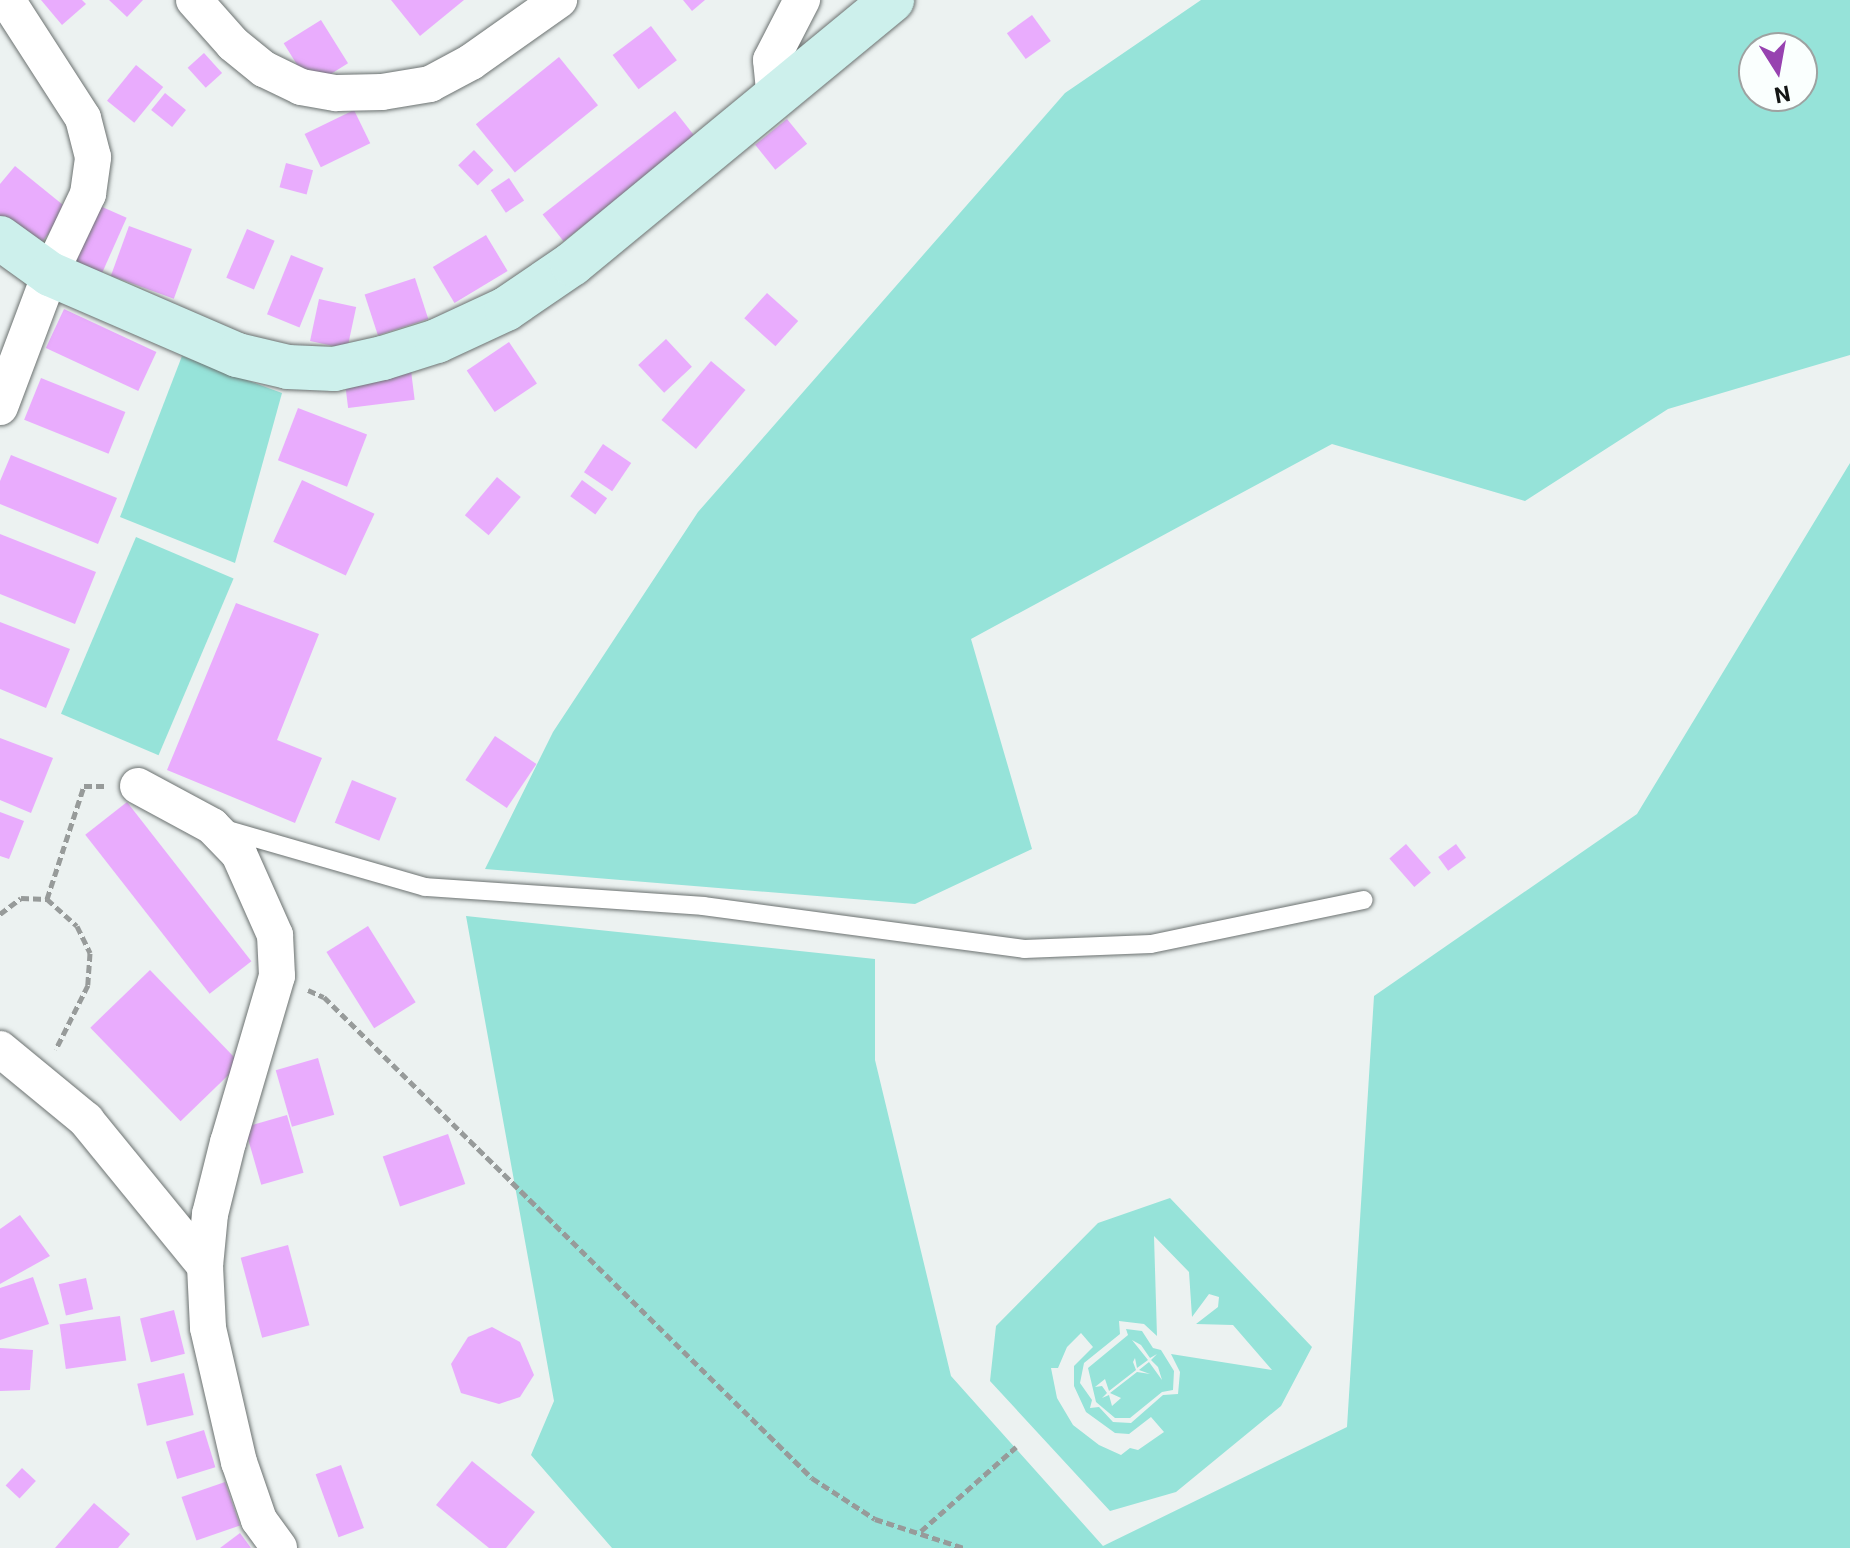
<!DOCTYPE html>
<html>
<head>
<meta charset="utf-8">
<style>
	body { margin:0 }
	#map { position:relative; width:1850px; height:1548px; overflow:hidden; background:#ecf2f1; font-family:Roboto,sans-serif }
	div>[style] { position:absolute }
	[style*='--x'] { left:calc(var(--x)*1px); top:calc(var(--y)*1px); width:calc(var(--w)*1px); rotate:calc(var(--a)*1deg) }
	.green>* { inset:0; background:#96e3d9; transform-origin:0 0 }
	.building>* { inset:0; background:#e9acfd; transform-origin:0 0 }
	.path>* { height:5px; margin-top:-2.5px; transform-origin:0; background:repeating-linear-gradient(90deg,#979b9a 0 8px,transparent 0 12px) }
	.roads { filter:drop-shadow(0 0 2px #6c7271) drop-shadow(0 0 2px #6c7271) }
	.lane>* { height:18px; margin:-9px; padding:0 9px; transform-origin:9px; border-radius:9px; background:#fff }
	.street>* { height:36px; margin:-18px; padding:0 18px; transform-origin:18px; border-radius:18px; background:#fff }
	.secondary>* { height:44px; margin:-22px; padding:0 22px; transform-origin:22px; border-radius:22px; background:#cdf0ec }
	span { translate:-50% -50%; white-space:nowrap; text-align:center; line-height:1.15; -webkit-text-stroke:8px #fafffe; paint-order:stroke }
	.north { position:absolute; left:1738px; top:32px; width:80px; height:80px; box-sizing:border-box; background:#fafffe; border:2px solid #9ea2a1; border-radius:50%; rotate:169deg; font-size:22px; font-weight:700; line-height:32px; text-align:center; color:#141615 }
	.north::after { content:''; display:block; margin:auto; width:28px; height:36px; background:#9742b0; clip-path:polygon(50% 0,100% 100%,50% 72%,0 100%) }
</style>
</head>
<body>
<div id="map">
	<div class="green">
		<div style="clip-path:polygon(evenodd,1201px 0,1850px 0,1850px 355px,1668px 409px,1525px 501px,1332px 444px,971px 639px,1032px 849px,915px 904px,485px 869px,553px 732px,698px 512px,1065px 93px,1201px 0,1754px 48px,1802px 48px,1802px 96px,1754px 96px,1754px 48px)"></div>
		<div style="clip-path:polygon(182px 356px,282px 393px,235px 563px,120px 517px)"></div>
		<div style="clip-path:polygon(1850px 463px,1850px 1548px,612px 1548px,531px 1455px,554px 1401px,466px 916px,875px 959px,875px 1060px,951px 1376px,1103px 1546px,1347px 1427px,1374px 996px,1637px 814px)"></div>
		<div style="left:136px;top:537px;width:106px;height:192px;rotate:23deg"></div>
		<div style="clip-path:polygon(evenodd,1170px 1198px,1312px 1347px,1281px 1406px,1176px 1492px,1110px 1511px,990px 1381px,996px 1326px,1098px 1223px,1170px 1198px,1154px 1236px,1189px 1272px,1192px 1317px,1209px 1294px,1219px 1297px,1218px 1307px,1196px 1324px,1233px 1325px,1272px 1370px,1171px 1354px,1180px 1372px,1178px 1394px,1163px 1395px,1131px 1423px,1113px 1422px,1099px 1407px,1090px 1408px,1092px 1400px,1080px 1383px,1084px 1363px,1120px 1334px,1119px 1321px,1144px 1324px,1157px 1336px,1154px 1236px,1170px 1198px,1081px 1333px,1093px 1347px,1074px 1366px,1074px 1386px,1086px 1412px,1115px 1433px,1129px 1434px,1151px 1417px,1164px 1432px,1138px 1450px,1130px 1448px,1121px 1455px,1099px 1445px,1073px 1425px,1057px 1398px,1051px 1368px,1058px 1368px,1067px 1347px,1081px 1333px)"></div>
		<div style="clip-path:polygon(evenodd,1126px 1329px,1142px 1331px,1153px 1348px,1161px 1350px,1174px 1371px,1173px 1390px,1162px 1392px,1130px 1418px,1115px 1418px,1096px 1402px,1088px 1368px,1128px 1335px,1126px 1329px,1132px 1340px,1141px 1345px,1150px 1358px,1157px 1354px,1151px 1360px,1158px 1367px,1162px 1380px,1149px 1362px,1139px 1370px,1150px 1374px,1137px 1372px,1110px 1393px,1121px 1398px,1112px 1406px,1109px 1395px,1102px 1398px,1107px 1393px,1102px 1386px,1095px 1387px,1105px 1379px,1109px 1391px,1136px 1370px,1133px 1362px,1135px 1358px,1137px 1368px,1148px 1360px,1132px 1340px)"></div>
	</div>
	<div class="building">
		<div style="clip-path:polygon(41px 0,82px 0,86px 4px,62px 25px)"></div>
		<div style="clip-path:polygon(109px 0,143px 0,127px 17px)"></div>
		<div style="clip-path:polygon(391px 0,464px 0,420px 36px)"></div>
		<div style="clip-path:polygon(683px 0,705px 0,692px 11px)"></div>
		<div style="left:1032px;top:15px;width:32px;height:31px;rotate:54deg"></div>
		<div style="left:321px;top:20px;width:51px;height:44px;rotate:58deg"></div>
		<div style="left:651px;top:26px;width:43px;height:48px;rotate:53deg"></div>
		<div style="left:204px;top:53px;width:27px;height:22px;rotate:48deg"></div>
		<div style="left:559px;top:57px;width:62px;height:107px;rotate:51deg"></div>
		<div style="left:136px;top:65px;width:35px;height:46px;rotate:39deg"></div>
		<div style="left:165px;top:93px;width:27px;height:22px;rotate:39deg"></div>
		<div style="left:354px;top:110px;width:37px;height:55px;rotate:64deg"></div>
		<div style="left:675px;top:111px;width:34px;height:168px;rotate:52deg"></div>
		<div style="left:787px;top:119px;width:32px;height:41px;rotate:51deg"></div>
		<div style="left:474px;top:150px;width:28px;height:22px;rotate:46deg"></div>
		<div style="left:286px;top:163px;width:28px;height:25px;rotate:15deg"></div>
		<div style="clip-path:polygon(15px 166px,68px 209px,34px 252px,0 225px,0 184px)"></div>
		<div style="left:509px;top:178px;width:27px;height:22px;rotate:56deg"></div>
		<div style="left:91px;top:202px;width:39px;height:70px;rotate:24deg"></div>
		<div style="left:129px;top:226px;width:67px;height:53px;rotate:20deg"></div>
		<div style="left:247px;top:229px;width:30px;height:53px;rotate:23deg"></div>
		<div style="left:486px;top:235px;width:42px;height:62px;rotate:59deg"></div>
		<div style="left:291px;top:255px;width:35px;height:64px;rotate:22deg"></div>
		<div style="left:415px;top:278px;width:43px;height:53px;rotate:72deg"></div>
		<div style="left:767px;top:293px;width:42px;height:34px;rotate:42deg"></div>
		<div style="left:319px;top:299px;width:38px;height:43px;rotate:12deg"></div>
		<div style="left:64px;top:309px;width:102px;height:43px;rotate:25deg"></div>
		<div style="left:666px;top:339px;width:38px;height:38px;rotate:47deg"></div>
		<div style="left:509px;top:342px;width:50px;height:51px;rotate:56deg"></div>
		<div style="left:711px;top:361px;width:45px;height:77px;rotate:40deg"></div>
		<div style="left:410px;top:362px;width:38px;height:67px;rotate:83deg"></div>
		<div style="left:41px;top:378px;width:91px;height:45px;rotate:22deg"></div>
		<div style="left:298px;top:408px;width:74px;height:56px;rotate:21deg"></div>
		<div style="left:603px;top:444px;width:34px;height:34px;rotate:34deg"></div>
		<div style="clip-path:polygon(11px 455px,117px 498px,98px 544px,0 504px,0 481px)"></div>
		<div style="left:497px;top:477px;width:31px;height:50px;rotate:40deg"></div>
		<div style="left:302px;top:480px;width:80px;height:68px;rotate:25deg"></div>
		<div style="left:582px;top:480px;width:31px;height:20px;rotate:36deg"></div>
		<div style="clip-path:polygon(0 534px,96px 572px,75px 624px,0 594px)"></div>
		<div style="clip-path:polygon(236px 603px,319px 634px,277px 740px,322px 758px,295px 823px,167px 770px)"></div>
		<div style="clip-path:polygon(0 622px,70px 649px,46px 708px,0 689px)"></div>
		<div style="left:495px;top:736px;width:50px;height:53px;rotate:34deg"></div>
		<div style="clip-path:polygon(0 738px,53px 758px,31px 813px,0 800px)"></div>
		<div style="left:352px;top:780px;width:48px;height:46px;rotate:22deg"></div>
		<div style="left:127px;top:802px;width:202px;height:53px;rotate:52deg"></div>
		<div style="clip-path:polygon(0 812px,24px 821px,9px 859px,0 856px)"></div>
		<div style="left:1406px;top:844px;width:38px;height:22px;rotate:49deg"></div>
		<div style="left:1456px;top:844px;width:17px;height:22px;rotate:54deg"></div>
		<div style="left:368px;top:926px;width:90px;height:49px;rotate:58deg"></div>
		<div style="left:150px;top:970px;width:130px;height:83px;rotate:46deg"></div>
		<div style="left:318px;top:1058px;width:59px;height:44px;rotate:74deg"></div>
		<div style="left:287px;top:1115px;width:60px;height:44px;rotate:74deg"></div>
		<div style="left:448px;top:1134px;width:53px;height:69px;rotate:71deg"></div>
		<div style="clip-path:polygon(20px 1215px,50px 1256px,0 1284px,0 1229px)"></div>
		<div style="left:288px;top:1245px;width:83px;height:49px;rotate:75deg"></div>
		<div style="clip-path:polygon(33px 1277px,49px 1324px,0 1340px,0 1288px)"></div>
		<div style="left:86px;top:1278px;width:32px;height:28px;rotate:77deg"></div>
		<div style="left:174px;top:1310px;width:45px;height:35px;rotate:76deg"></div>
		<div style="left:120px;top:1316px;width:45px;height:61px;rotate:82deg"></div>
		<div style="clip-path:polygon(492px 1327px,520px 1342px,534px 1375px,520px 1397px,499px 1404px,461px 1393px,451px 1364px,468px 1337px)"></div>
		<div style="clip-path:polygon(0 1348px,33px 1350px,30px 1390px,0 1391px)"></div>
		<div style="left:184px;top:1373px;width:43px;height:48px;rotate:77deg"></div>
		<div style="left:204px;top:1430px;width:39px;height:40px;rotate:73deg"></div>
		<div style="clip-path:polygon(472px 1461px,535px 1512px,506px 1548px,489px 1548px,436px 1505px)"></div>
		<div style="left:341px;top:1465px;width:67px;height:27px;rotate:70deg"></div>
		<div style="left:22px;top:1468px;width:19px;height:24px;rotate:43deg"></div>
		<div style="left:225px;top:1482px;width:46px;height:46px;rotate:71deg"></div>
		<div style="clip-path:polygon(94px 1503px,130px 1534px,118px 1548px,55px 1548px)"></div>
		<div style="clip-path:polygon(240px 1533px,251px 1548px,220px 1548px)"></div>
	</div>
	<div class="path">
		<div style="--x:47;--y:899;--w:119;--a:-71.9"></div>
		<div style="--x:84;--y:786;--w:21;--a:0"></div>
		<div style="--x:0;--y:914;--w:26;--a:-37"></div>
		<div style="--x:21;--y:898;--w:26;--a:2"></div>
		<div style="--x:47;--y:899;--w:40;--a:42"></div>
		<div style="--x:77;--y:926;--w:30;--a:64"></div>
		<div style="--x:90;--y:953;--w:32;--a:94"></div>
		<div style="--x:88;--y:985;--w:72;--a:116.6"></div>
		<div style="--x:308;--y:990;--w:17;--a:24"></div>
		<div style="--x:324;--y:997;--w:685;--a:44.59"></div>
		<div style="--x:812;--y:1478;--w:75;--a:33.1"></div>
		<div style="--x:875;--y:1519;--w:94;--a:18"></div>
		<div style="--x:921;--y:1531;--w:127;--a:-41.5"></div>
	</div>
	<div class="roads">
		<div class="lane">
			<div style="--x:224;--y:829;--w:209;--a:16.1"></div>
			<div style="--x:425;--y:887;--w:279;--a:3.9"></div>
			<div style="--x:703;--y:906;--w:324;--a:7.6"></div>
			<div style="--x:1024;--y:949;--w:127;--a:-2.3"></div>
			<div style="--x:1151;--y:944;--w:217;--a:-11.7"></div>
		</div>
		<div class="street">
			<div style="--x:194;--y:0;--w:59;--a:48.4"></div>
			<div style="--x:233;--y:44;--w:40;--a:39"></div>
			<div style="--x:264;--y:69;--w:41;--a:25.9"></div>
			<div style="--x:301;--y:87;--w:36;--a:10"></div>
			<div style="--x:336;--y:93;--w:46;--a:-1.2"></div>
			<div style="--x:382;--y:92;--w:49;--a:-9.5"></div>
			<div style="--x:430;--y:84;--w:47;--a:-28.2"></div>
			<div style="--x:471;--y:62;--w:108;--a:-35.2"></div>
			<div style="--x:775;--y:100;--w:40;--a:-95.7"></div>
			<div style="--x:771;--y:60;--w:68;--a:-62.7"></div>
			<div style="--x:0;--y:407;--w:142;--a:-69.4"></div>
			<div style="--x:50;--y:274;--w:89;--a:-64.6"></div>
			<div style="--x:88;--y:194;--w:37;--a:-82"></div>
			<div style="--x:93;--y:157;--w:40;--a:-104.4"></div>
			<div style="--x:83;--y:118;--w:140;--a:-122.8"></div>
			<div style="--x:138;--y:786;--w:84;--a:28.4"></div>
			<div style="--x:212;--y:826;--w:39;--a:46"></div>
			<div style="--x:239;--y:854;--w:89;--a:66"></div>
			<div style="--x:275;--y:935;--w:41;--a:87.2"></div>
			<div style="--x:277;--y:976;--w:173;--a:106.4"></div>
			<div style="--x:228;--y:1142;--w:74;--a:104"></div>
			<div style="--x:210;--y:1214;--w:52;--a:95.5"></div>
			<div style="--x:205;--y:1266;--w:62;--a:87.2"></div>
			<div style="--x:208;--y:1328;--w:138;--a:77"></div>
			<div style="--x:239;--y:1462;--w:61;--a:71"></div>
			<div style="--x:259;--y:1520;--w:34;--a:54"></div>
			<div style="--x:0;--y:1049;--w:112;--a:39.5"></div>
			<div style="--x:86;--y:1120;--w:188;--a:50.8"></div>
		</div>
		<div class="secondary">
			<div style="--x:0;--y:238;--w:62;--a:35.8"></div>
			<div style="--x:50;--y:274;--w:204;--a:23.4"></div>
			<div style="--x:237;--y:355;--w:52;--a:13.2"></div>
			<div style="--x:288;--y:367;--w:46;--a:2.5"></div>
			<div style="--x:334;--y:369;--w:50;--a:-12.7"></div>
			<div style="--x:383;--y:358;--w:57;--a:-17.5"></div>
			<div style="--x:437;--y:341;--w:76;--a:-24.9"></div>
			<div style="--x:506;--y:309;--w:80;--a:-34.3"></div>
			<div style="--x:572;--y:264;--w:415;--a:-39.5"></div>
		</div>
	</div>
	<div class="north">N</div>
</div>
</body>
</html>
